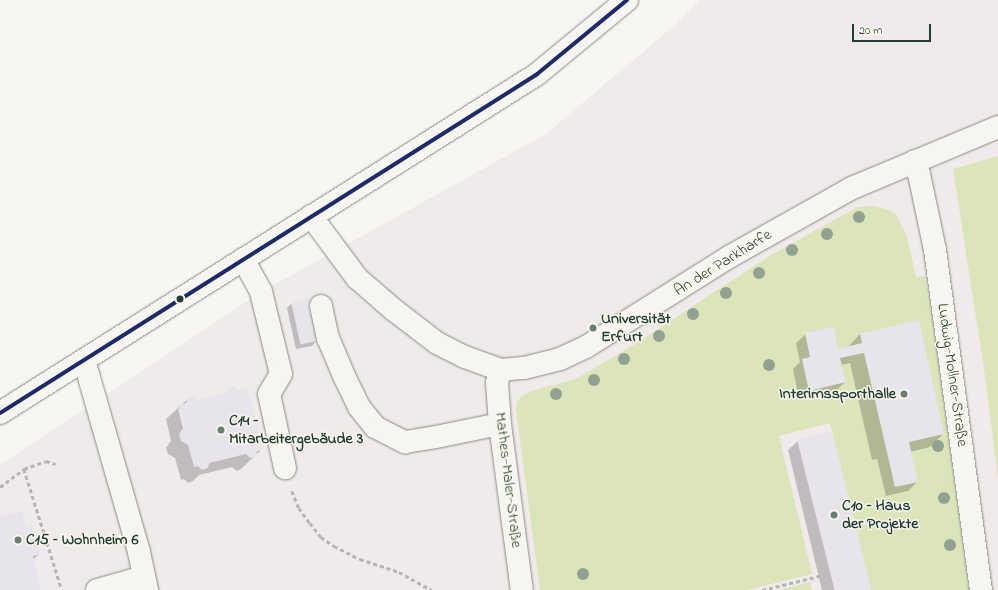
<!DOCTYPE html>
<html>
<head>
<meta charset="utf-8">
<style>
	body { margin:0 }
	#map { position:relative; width:998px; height:590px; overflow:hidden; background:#f8f6f0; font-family:"Indie Flower",sans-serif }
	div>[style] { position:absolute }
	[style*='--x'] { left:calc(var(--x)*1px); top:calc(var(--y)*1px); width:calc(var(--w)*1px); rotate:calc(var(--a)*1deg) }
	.built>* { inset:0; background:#f0eaeb }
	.green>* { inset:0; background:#dbe5b9 }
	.shadow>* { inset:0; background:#0003 }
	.building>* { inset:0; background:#e8e4eb; transform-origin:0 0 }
	.path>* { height:2.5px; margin-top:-1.25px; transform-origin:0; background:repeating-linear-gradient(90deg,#b2b5b1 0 4px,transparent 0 7px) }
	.roads { filter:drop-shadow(0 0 1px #868b86) drop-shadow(0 0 1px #868b86) }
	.minor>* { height:22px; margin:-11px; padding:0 11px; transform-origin:11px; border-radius:11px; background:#f6f5f1 }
	.bus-1>* { height:4px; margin:-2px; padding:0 2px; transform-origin:2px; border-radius:2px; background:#1d2968 }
	.trees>* { width:12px; height:12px; margin:-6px; border-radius:50%; background:#93a192 }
	.dots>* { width:11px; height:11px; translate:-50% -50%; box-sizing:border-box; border:2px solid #fbf7ec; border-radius:50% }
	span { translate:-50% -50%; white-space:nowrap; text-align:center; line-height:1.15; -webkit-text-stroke:3px #fbf7ec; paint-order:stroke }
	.street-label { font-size:16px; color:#1f3d34 }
	.poi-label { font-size:16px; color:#1f3d34; font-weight:700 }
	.left { translate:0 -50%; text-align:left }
	.right { translate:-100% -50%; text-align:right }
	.scale { position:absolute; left:852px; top:24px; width:79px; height:18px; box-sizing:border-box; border:2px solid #1f3d34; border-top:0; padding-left:5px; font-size:12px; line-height:14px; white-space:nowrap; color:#1f3d34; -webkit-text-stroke:3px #fbf7ec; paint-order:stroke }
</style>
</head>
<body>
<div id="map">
	<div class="built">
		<div style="clip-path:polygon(700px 0,998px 0,998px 156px,954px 169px,983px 363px,998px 478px,998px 590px,0 590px,0 465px,261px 292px,546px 134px,676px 24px)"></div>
	</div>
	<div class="green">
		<div style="clip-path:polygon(998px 156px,998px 478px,983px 363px,953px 169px)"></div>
		<div style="clip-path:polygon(874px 206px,886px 209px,895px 213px,907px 236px,916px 277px,925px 276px,931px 307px,969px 590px,871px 590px,830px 423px,779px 436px,812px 574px,747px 590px,540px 590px,516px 411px,517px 402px,522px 396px,534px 390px,576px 379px,640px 341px,771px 255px,858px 207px)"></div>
		<div style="clip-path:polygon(810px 582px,812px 590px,779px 590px)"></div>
	</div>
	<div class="shadow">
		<div style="clip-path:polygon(291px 304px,316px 341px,312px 346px,296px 349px,287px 308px)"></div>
		<div style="clip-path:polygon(806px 334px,838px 350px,848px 347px,860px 334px,943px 434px,930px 447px,910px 452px,917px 482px,908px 491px,886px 496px,877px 459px,872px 460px,850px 363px,841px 365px,845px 382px,836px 391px,799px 399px,793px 369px,800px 362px,796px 343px)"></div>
		<div style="clip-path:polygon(evenodd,229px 389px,260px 436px,258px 438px,261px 450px,241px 469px,237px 471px,232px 467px,199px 475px,193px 481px,188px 483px,184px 479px,181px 480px,175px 458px,168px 454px,166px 448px,171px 441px,166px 419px,188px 399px,197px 401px,224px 395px,229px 389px,178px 408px,181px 410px,186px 432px,184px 432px,178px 408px)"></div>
		<div style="clip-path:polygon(798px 441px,870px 590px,822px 590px,788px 450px)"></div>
		<div style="clip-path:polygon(0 517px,25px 528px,39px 554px,33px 560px,40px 590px,0 590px)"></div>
	</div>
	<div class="building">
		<div style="left:308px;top:299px;width:43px;height:17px;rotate:78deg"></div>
		<div style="clip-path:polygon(919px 320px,944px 434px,909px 442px,918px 482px,895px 487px,864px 353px,840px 358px,846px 382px,809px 391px,802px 359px,810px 357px,805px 333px,834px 327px,838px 349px,862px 343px,860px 334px)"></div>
		<div style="clip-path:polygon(234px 387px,238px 390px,247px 388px,261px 436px,259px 437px,262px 450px,257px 451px,256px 456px,250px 458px,246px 454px,209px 463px,208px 468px,202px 470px,198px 466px,194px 467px,188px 445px,181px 441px,179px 434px,184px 427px,179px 405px,186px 403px,188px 398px,194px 397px,197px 400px,226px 393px,229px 388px)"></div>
		<div style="left:832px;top:431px;width:164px;height:36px;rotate:76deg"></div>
		<div style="clip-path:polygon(22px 511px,26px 526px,33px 524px,40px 554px,33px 556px,41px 590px,0 590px,0 516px)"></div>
	</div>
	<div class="path">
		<div style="--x:24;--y:469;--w:127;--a:72.6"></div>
		<div style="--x:0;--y:487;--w:30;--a:-37"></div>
		<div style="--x:24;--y:469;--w:23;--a:-20"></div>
		<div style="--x:46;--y:461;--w:10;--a:17"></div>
		<div style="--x:292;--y:491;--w:18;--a:68"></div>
		<div style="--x:299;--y:508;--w:19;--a:54"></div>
		<div style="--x:310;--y:523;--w:18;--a:52"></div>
		<div style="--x:321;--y:537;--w:16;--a:35"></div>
		<div style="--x:334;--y:546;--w:29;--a:27"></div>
		<div style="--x:360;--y:559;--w:41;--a:18.4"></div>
		<div style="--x:399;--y:572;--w:37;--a:29"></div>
		<div style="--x:762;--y:590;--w:59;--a:-13.8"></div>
	</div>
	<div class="roads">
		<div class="minor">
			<div style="--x:915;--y:161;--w:14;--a:73"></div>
			<div style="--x:919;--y:174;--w:78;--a:78.1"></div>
			<div style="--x:935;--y:250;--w:343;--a:82.3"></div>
			<div style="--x:311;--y:216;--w:77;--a:53.4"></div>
			<div style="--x:357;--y:278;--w:49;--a:40.9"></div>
			<div style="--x:394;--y:310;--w:54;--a:37.5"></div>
			<div style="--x:437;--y:343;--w:31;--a:27"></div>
			<div style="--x:465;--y:357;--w:37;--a:20"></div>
			<div style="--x:500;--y:370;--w:24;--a:-5"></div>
			<div style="--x:524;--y:368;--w:37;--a:-14"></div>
			<div style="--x:560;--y:359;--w:29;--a:-25"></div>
			<div style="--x:586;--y:347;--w:169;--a:-32.2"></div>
			<div style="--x:729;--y:257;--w:141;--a:-29.3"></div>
			<div style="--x:852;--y:188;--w:158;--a:-22.7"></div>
			<div style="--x:243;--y:259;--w:38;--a:61"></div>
			<div style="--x:261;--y:292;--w:84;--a:76.3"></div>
			<div style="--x:281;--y:374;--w:23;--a:121"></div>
			<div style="--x:269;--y:394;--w:76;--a:77.8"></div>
			<div style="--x:321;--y:306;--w:33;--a:78"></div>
			<div style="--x:328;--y:338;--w:43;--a:67"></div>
			<div style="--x:345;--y:378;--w:32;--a:64"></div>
			<div style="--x:359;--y:407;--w:26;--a:51"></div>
			<div style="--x:375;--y:427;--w:34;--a:27"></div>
			<div style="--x:405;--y:442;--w:31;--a:-9"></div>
			<div style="--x:436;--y:437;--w:65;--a:-11.5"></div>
			<div style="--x:84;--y:360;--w:200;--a:74"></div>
			<div style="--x:139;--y:552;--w:39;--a:78"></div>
			<div style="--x:500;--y:370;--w:13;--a:103"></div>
			<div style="--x:497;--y:383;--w:41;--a:85.8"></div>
			<div style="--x:500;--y:424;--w:167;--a:82.5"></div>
			<div style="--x:0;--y:413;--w:634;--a:-32.24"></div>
			<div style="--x:536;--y:75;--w:118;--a:-39.5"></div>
			<div style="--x:97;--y:590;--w:49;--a:-15.5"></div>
		</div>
	</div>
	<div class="bus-1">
		<div style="--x:0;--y:413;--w:634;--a:-32.24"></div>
		<div style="--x:536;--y:75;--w:118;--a:-39.5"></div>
	</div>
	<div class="trees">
		<div style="left:859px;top:217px"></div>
		<div style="left:827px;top:234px"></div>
		<div style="left:792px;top:250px"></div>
		<div style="left:759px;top:273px"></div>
		<div style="left:726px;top:293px"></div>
		<div style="left:693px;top:314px"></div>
		<div style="left:659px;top:336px"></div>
		<div style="left:624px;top:359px"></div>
		<div style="left:769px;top:365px"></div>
		<div style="left:594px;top:380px"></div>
		<div style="left:556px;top:394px"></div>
		<div style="left:938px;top:446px"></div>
		<div style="left:944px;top:498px"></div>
		<div style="left:950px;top:545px"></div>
		<div style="left:583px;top:574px"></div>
	</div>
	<div class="dots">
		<div style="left:180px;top:299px;background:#1f3d34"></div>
		<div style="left:593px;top:328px;background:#6b7e76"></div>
		<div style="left:904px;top:394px;background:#6b7e76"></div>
		<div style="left:221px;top:430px;background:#6b7e76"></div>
		<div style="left:834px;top:515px;background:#6b7e76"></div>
		<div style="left:18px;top:540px;background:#6b7e76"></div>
	</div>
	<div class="street-label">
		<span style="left:723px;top:263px;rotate:-32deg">An der Parkharfe</span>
		<span style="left:952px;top:375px;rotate:82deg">Ludwig-Mollner-Straße</span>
		<span style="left:508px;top:480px;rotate:83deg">Mathes-Maler-Straße</span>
	</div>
	<div class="poi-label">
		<span class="left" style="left:601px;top:328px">Universität<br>Erfurt</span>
		<span class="right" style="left:896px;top:394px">Interimssporthalle</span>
		<span class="left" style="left:229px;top:430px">C14 –<br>Mitarbeitergebäude 3</span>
		<span class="left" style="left:842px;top:515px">C10 – Haus<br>der Projekte</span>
		<span class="left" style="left:26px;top:540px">C15 – Wohnheim 6</span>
	</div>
	<div class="scale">20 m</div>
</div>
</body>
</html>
